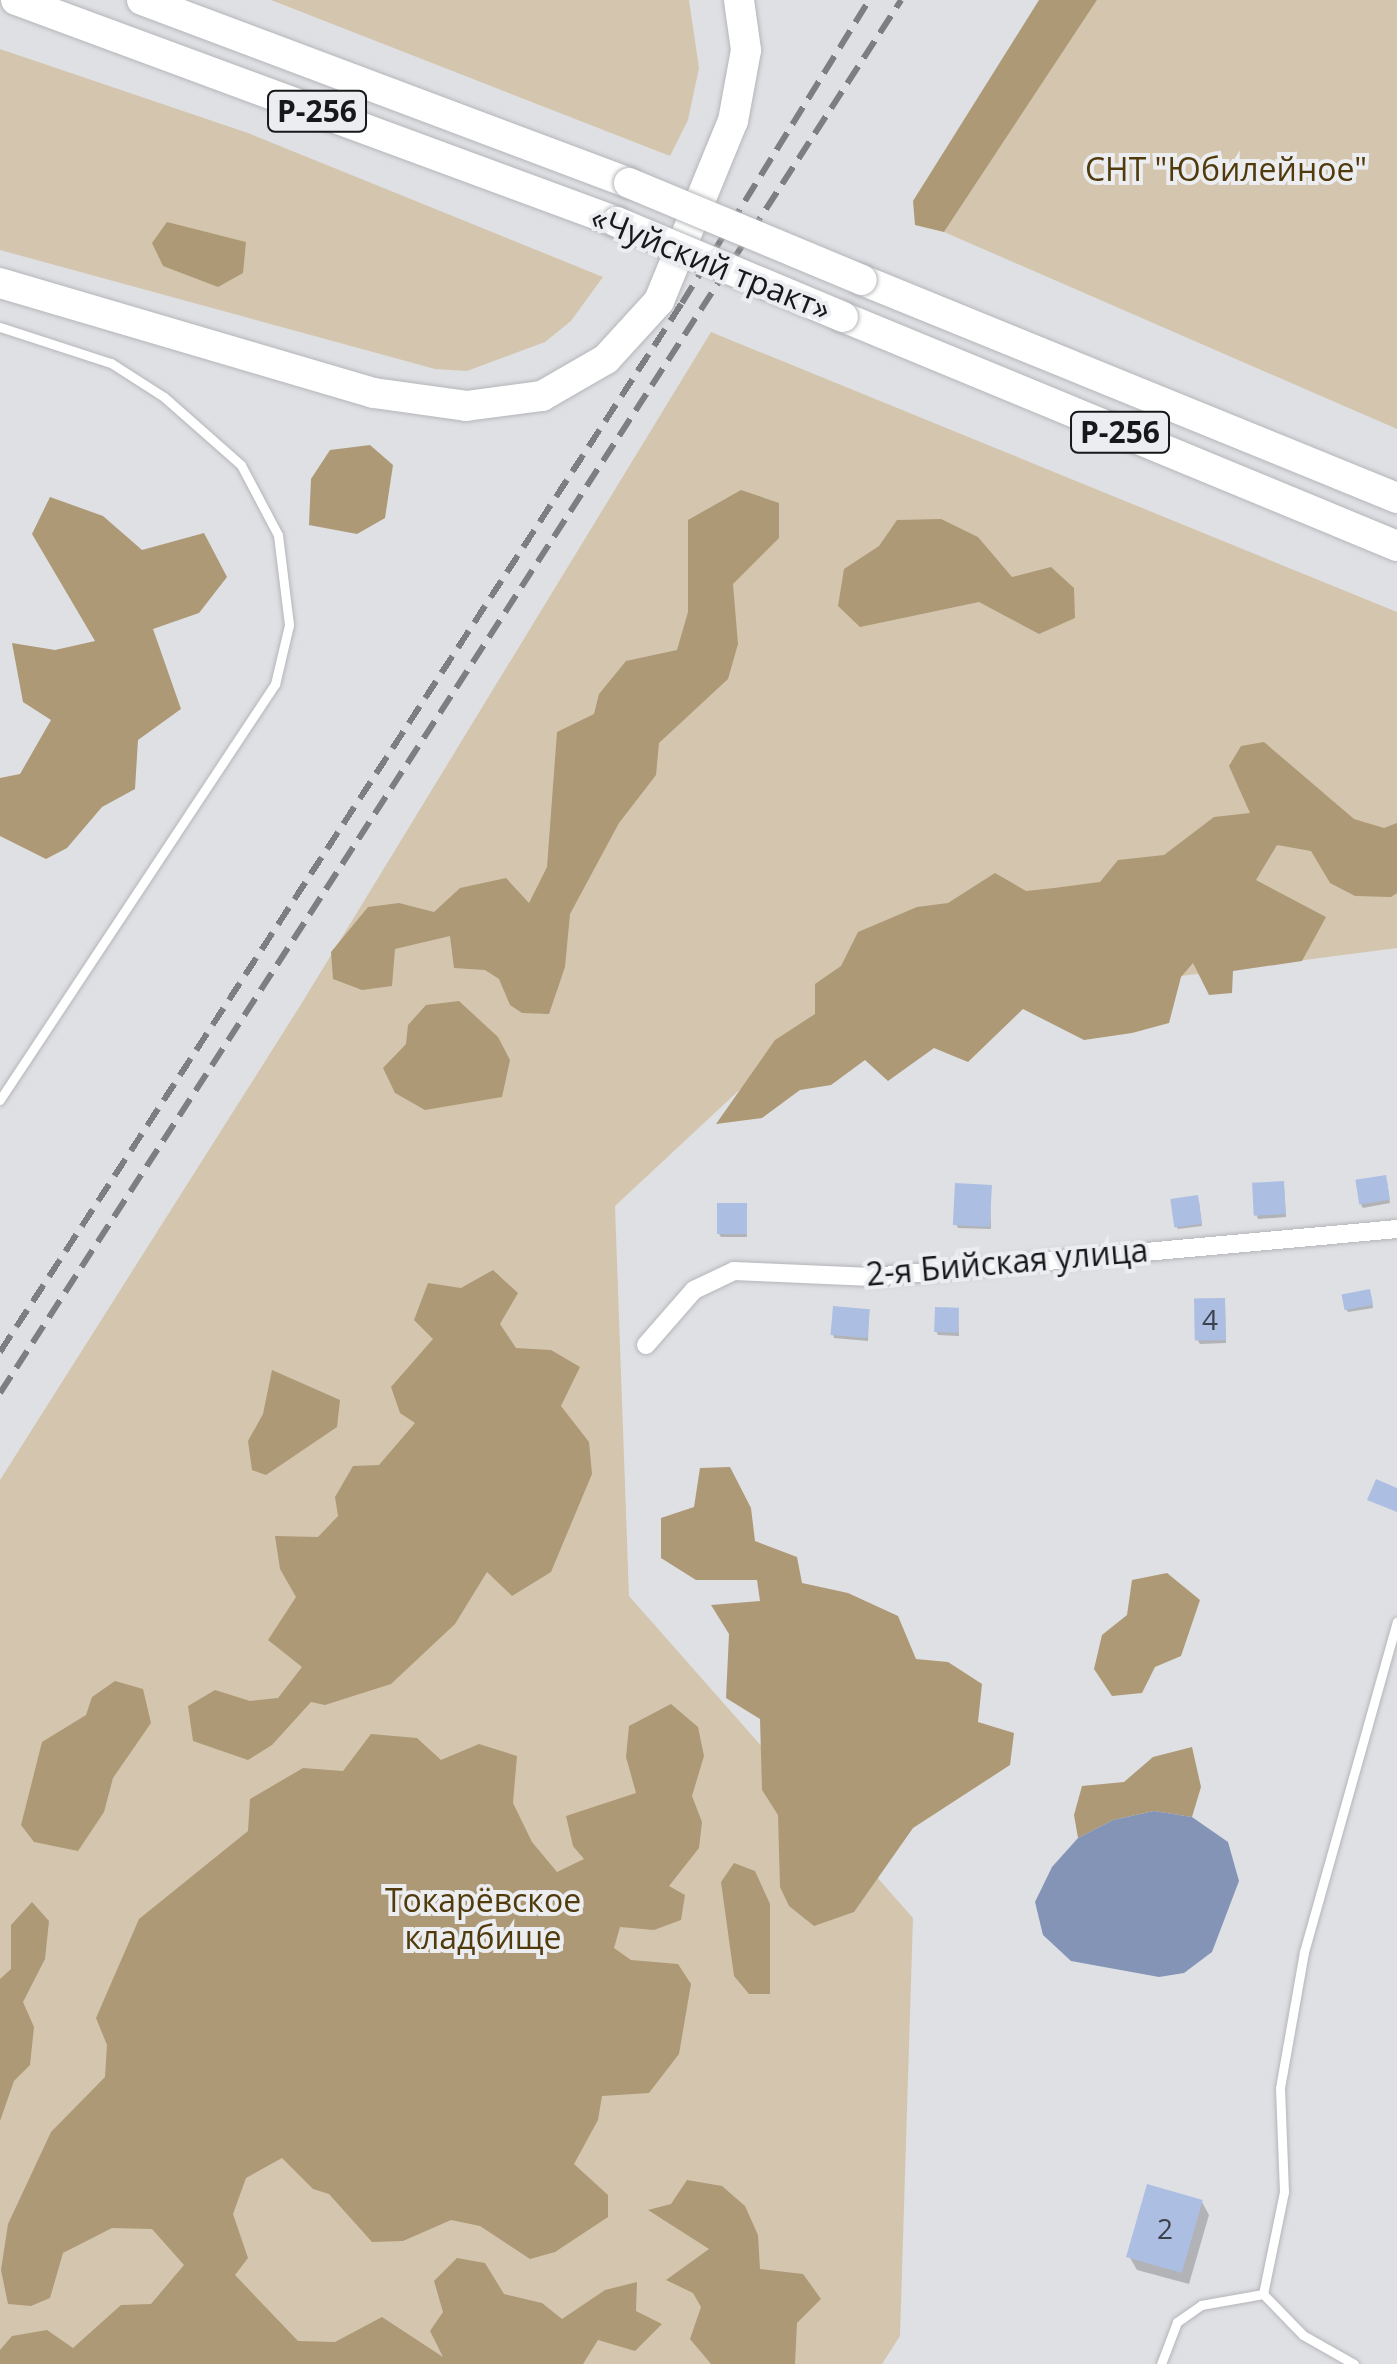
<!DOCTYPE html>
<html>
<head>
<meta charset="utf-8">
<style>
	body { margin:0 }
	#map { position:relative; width:1397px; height:2364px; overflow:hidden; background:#dfe0e4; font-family:"Open Sans",sans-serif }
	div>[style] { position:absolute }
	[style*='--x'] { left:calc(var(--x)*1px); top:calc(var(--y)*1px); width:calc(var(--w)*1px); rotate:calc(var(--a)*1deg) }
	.green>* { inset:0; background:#d4c6ae }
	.forest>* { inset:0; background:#ad9975 }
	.water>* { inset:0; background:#8494b7 }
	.shadow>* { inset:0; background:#0003 }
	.building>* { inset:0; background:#adbee3; transform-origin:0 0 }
	.roads { filter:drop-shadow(0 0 2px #b4b6b9) drop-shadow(0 0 2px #b4b6b9) }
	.lane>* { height:9px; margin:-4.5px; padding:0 4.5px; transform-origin:4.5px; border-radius:4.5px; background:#fff }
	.street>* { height:18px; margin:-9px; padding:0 9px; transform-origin:9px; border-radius:9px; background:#fff }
	.highway>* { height:30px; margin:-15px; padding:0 15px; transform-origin:15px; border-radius:15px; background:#fff }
	.rail>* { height:6px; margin-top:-3px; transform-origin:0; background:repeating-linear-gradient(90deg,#7d7e81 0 20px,transparent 0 30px) }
	.bridges { filter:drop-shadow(0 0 2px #b4b6b9) drop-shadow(0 0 2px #b4b6b9) }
	.highway-bridge>* { height:30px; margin:-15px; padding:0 15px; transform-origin:15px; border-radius:15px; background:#fff }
	span { translate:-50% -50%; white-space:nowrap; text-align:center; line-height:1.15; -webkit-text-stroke:8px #ecedf1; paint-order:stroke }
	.number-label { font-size:28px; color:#3c424c }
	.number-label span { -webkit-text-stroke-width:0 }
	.shield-label span { padding:2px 8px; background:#ecedf1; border:2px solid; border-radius:8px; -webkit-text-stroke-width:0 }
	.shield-label { font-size:30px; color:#171819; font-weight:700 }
	.park-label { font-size:32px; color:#513b0c }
	.street-label { font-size:32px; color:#171819 }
</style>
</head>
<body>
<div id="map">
	<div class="green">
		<div style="clip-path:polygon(271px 0,689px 0,699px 68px,688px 120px,670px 156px)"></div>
		<div style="clip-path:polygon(1097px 0,1397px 0,1397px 429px,944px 232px)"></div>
		<div style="clip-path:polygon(0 49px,248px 133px,603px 277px,571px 321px,545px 342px,467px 371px,435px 369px,0 250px)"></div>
		<div style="clip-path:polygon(711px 332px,1397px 612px,1397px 948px,810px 1024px,615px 1206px,629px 1596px,913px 1918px,900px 2336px,882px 2364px,0 2364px,0 1480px,300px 1006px)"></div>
	</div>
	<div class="forest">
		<div style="clip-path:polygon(1039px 0,1097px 0,944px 232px,915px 225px,913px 201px)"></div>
		<div style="clip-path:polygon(167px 222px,246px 242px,243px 273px,218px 287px,163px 266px,152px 243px)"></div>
		<div style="clip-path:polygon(370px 445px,393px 465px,385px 518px,357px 534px,309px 525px,311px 479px,330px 450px)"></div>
		<div style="clip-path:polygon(741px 490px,779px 503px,779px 538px,733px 584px,738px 644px,728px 679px,659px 743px,656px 775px,619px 823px,570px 914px,565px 967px,549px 1014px,522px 1013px,510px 1005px,499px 979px,485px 970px,454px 968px,450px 936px,395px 949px,392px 986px,362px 990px,333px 979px,331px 952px,368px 907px,399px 903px,434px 912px,460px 888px,506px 878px,529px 903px,547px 867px,557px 732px,594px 714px,599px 694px,626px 661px,677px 650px,688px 612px,688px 520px)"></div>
		<div style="clip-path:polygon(50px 497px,103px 516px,142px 550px,204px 533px,227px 577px,199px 613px,153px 629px,181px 709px,138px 740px,135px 789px,102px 807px,67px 848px,46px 859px,0 836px,0 778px,20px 774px,51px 720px,23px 702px,12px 643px,55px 650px,95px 641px,32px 534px)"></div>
		<div style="clip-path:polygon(941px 519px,978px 537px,1012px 577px,1051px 567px,1074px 588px,1075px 618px,1039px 634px,979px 602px,860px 627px,838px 606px,844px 569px,879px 546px,897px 520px)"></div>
		<div style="clip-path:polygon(1264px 742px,1354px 819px,1384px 828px,1397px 823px,1397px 893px,1391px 897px,1355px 896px,1330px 883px,1311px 851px,1277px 845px,1256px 880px,1326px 917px,1302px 961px,1233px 971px,1232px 993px,1209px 995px,1193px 963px,1181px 977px,1169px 1023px,1132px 1033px,1084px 1040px,1023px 1009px,968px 1062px,934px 1048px,888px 1081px,865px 1060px,831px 1085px,800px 1090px,762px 1118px,716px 1124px,775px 1040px,815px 1014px,815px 984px,841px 966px,858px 932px,917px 907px,948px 903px,995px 873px,1026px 891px,1054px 888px,1100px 882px,1118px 860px,1164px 855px,1214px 817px,1250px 813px,1229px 766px,1241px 746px)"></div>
		<div style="clip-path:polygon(459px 1001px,498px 1037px,510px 1060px,502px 1097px,425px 1110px,395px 1093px,383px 1068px,406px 1044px,408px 1025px,426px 1005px)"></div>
		<div style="clip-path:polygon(493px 1270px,518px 1293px,500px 1324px,516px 1348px,551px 1350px,580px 1367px,561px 1406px,589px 1442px,592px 1474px,551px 1572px,512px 1596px,487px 1572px,455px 1624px,391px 1684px,325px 1705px,311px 1702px,272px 1745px,248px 1760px,193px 1741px,188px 1706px,215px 1690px,250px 1701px,278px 1698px,302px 1667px,268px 1640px,296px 1597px,280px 1569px,275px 1536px,318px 1537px,338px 1516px,335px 1497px,353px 1466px,379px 1465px,415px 1423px,400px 1413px,391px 1387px,433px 1339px,414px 1320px,428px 1283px,461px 1288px)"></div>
		<div style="clip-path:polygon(272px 1370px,340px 1400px,337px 1427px,266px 1475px,252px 1470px,248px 1441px,263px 1414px)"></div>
		<div style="clip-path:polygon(730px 1467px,751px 1508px,755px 1541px,797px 1557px,802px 1583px,848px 1593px,898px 1616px,916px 1659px,948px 1662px,982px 1684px,978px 1722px,1014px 1733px,1010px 1765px,913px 1828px,854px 1912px,814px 1926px,789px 1906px,780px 1887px,778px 1815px,762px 1790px,760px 1719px,726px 1698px,729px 1634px,711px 1605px,760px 1601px,757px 1580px,696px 1580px,661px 1558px,661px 1518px,694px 1507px,700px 1468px)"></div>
		<div style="clip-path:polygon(1167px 1573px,1200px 1600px,1181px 1656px,1155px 1667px,1142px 1693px,1112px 1696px,1094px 1669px,1102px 1635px,1127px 1615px,1132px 1580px)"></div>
		<div style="clip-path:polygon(115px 1681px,143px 1689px,151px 1723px,113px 1778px,104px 1812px,78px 1851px,34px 1842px,21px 1825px,42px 1742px,86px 1715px,92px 1697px)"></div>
		<div style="clip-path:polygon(671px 1704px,698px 1727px,704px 1756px,692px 1796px,702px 1822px,699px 1848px,669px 1886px,685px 1895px,681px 1920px,654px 1930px,620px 1927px,614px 1948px,631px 1960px,678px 1964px,691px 1984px,679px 2054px,649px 2093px,602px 2096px,598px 2120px,574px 2164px,608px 2195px,608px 2217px,555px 2252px,530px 2259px,480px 2226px,451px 2220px,403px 2241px,372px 2242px,329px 2194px,313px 2189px,282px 2158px,246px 2178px,233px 2214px,248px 2258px,235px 2275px,298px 2341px,335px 2342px,382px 2317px,443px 2357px,430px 2331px,443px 2312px,434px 2281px,457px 2258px,485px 2263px,504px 2294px,542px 2303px,562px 2319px,605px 2290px,637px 2282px,636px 2311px,662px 2324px,635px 2351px,598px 2340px,583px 2364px,0 2364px,0 2350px,12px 2336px,47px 2330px,73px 2348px,121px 2305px,151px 2304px,184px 2265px,152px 2229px,112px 2228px,63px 2253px,50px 2298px,31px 2306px,8px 2304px,1px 2270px,8px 2224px,51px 2132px,105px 2077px,107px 2045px,96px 2018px,139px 1919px,248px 1831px,250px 1799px,303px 1768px,343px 1771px,371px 1734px,417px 1738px,441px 1760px,479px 1744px,517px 1756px,513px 1803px,532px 1842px,557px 1872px,584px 1859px,573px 1846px,566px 1816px,636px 1793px,626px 1757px,629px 1726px)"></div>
		<div style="clip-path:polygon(1192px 1747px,1201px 1787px,1192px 1817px,1154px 1811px,1113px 1820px,1078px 1838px,1074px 1815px,1082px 1786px,1124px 1782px,1153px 1757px)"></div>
		<div style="clip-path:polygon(734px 1863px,755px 1871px,770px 1904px,770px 1994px,749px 1994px,734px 1976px,721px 1882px)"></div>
		<div style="clip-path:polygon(32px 1902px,49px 1921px,45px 1959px,23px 2002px,34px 2027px,30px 2065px,14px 2081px,0 2121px,0 1979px,11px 1969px,11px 1925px)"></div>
		<div style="clip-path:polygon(687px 2180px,722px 2186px,745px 2206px,758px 2235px,760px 2269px,803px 2274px,821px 2299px,797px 2323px,795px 2364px,711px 2364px,690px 2339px,701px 2307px,693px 2293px,666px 2280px,709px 2249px,648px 2210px,671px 2204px)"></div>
	</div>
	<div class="water">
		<div style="clip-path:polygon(1154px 1811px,1192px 1817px,1228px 1842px,1239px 1881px,1212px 1952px,1184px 1973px,1159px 1977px,1071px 1961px,1043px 1935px,1035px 1902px,1052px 1867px,1078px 1838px,1113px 1820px)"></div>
	</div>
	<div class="shadow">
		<div style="clip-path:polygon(1387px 1181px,1390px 1203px,1363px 1208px,1361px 1205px)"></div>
		<div style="clip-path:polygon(1284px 1186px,1286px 1217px,1258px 1219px,1257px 1216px)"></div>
		<div style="clip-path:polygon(990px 1187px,991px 1229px,958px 1228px,956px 1224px)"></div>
		<div style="clip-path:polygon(1199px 1201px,1202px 1226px,1178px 1229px,1176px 1226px)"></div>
		<div style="clip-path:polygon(745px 1206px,747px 1237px,721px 1237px,719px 1234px)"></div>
		<div style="clip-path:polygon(1371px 1295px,1373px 1308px,1348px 1312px,1346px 1309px)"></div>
		<div style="clip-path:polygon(1225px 1303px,1226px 1343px,1200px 1344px,1198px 1341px)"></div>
		<div style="clip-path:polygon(958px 1310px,959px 1336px,938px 1335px,936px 1331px)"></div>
		<div style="clip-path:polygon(869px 1312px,868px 1341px,834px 1338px,833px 1334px)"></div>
		<div style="clip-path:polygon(1202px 2202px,1209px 2215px,1189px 2284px,1137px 2270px,1129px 2256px)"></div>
	</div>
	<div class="building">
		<div style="left:1386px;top:1175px;width:25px;height:31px;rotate:81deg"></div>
		<div style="left:1284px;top:1181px;width:33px;height:32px;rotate:87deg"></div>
		<div style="left:955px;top:1183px;width:37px;height:42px;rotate:3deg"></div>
		<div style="left:1198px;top:1195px;width:29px;height:28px;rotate:82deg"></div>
		<div style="left:717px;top:1203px;width:30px;height:31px"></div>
		<div style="left:1370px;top:1289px;width:16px;height:29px;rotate:79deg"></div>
		<div style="left:1225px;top:1298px;width:42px;height:31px;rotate:89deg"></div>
		<div style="left:833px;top:1306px;width:37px;height:29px;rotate:5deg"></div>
		<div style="left:935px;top:1307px;width:24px;height:25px;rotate:2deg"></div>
		<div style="clip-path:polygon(1376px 1479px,1397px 1488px,1397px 1512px,1367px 1500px)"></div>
		<div style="left:1147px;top:2184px;width:58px;height:76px;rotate:16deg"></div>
	</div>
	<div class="roads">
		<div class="lane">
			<div style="--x:0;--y:327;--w:117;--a:18"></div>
			<div style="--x:111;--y:363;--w:63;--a:32.7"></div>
			<div style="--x:164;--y:397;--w:103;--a:41.4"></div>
			<div style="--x:241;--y:465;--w:79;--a:62.1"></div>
			<div style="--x:278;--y:535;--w:91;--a:83"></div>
			<div style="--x:289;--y:625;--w:61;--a:103.3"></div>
			<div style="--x:275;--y:684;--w:499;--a:123.5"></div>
			<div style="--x:1161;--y:2364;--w:45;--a:-69.1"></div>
			<div style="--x:1177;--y:2322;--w:29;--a:-35"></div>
			<div style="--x:1201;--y:2305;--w:63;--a:-10.1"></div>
			<div style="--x:1354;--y:2364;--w:59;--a:-150.4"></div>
			<div style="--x:1303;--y:2335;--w:57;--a:-134.3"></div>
			<div style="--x:1263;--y:2294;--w:104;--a:-78.4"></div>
			<div style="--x:1284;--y:2192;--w:104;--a:-92.2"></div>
			<div style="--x:1280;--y:2088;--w:138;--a:-80"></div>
			<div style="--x:1304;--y:1952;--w:343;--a:-74.3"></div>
		</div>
		<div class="street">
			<div style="--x:646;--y:1345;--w:73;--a:-48.9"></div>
			<div style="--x:694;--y:1290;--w:44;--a:-25.4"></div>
			<div style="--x:734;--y:1271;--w:138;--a:2.5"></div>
			<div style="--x:872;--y:1277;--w:527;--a:-5.22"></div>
		</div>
		<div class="highway">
			<div style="--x:16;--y:0;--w:641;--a:20.27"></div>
			<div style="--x:142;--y:0;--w:520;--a:20.59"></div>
			<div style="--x:862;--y:280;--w:578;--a:22.17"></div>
			<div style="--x:0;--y:283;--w:390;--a:16.4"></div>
			<div style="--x:374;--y:393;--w:93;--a:8"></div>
			<div style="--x:466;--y:406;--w:77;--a:-7.5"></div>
			<div style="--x:542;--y:396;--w:74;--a:-30"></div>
			<div style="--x:606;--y:359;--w:79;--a:-47.6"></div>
			<div style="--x:659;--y:301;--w:195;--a:-67.7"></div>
			<div style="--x:733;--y:121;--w:72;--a:-79.6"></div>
			<div style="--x:746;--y:50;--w:50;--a:-98"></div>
			<div style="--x:843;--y:317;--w:599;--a:22.46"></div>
		</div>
	</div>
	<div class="rail">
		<div style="--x:0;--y:1352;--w:1251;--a:-56.97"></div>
		<div style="--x:682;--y:303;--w:356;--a:-58.3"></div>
		<div style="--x:0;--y:1393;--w:1659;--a:-57.1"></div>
	</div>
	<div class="bridges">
		<div class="highway-bridge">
			<div style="--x:629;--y:183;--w:252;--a:22.6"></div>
			<div style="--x:617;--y:222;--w:245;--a:22.8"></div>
		</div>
	</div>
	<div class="number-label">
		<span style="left:1210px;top:1319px">4</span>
		<span style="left:1165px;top:2228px">2</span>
	</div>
	<div class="shield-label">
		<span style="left:317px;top:111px">Р-256</span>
		<span style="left:1120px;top:432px">Р-256</span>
	</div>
	<div class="park-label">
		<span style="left:1226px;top:169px">СНТ "Юбилейное"</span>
		<span style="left:483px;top:1919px">Токарёвское<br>кладбище</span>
	</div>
	<div class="street-label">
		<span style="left:711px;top:263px;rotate:22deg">«Чуйский тракт»</span>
		<span style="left:1007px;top:1262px;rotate:-5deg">2-я Бийская улица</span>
	</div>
</div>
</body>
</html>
